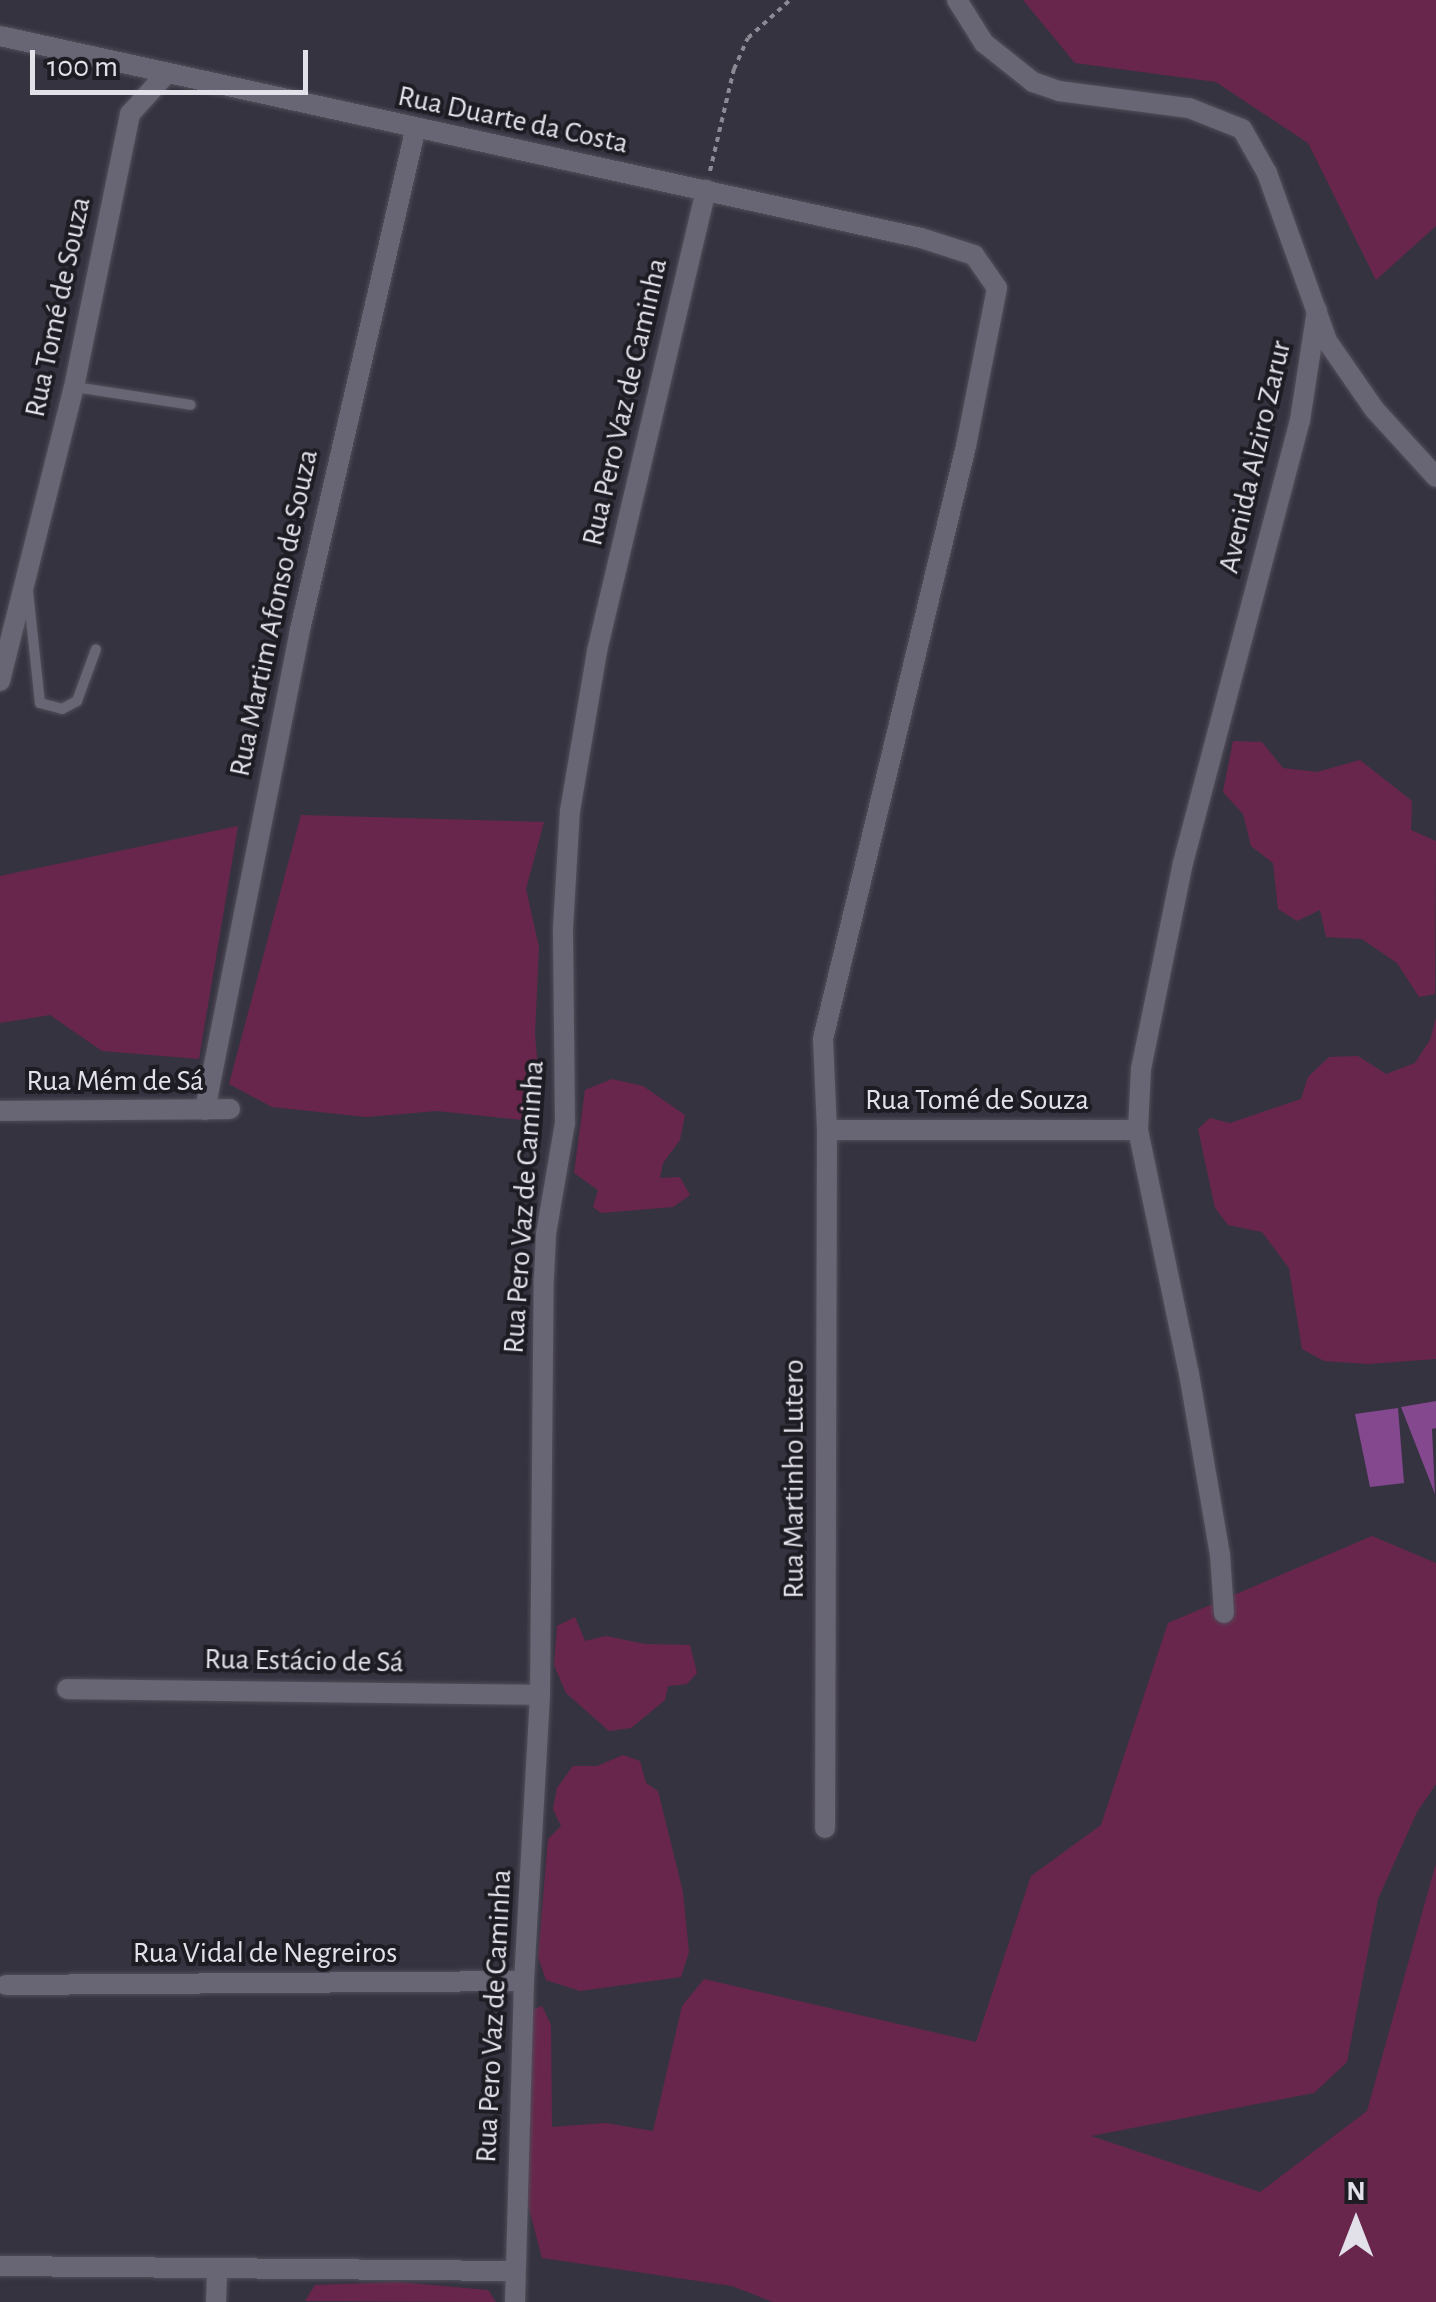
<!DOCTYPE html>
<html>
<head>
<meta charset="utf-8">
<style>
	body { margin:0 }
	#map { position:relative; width:1436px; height:2302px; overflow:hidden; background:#363341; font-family:"Alegreya Sans",sans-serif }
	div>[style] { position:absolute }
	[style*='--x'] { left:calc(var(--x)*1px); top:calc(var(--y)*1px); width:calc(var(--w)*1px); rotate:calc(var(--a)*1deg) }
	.green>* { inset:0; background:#69264c }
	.building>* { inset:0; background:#84488e }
	.path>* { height:4px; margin-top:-2px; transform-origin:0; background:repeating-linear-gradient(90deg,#8d8a96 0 5px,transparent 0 10px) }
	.roads { filter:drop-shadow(0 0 2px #514e59) drop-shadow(0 0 2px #514e59) }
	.service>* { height:10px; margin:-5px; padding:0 5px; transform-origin:5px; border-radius:5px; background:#686574 }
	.minor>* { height:20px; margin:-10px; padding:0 10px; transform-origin:10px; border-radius:10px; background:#686574 }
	span { translate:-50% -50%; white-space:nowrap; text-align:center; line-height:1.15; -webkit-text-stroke:8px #1d1c22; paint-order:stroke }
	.street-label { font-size:30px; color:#e2e0e9 }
	.north { position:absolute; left:1306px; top:2172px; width:100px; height:100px; -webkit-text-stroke:8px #1d1c22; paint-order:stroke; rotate:0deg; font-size:28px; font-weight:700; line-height:40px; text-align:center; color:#e2e0e9 }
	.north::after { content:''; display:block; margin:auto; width:35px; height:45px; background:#e2e0e9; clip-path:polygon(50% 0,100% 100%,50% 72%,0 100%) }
	.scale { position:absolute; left:30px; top:50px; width:278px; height:45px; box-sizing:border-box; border:5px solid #e2e0e9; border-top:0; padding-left:12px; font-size:30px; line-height:35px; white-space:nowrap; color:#e2e0e9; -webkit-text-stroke:8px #1d1c22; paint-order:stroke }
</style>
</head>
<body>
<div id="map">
	<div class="green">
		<div style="clip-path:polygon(1023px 0,1436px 0,1436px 226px,1376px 280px,1308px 143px,1216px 82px,1075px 63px)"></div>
		<div style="clip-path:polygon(1233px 741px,1262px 742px,1283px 768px,1317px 772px,1360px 760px,1412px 801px,1411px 830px,1436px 841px,1435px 994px,1419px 997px,1397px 963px,1362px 939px,1326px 937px,1320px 910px,1297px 921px,1278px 909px,1273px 863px,1251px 846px,1243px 814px,1223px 792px)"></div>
		<div style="clip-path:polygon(301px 815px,544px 822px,526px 889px,539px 947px,535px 1033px,542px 1122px,437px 1111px,366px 1117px,272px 1107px,229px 1084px)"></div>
		<div style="clip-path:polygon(238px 826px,199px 1059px,102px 1051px,50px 1015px,0 1023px,0 876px)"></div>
		<div style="clip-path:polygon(1436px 1018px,1436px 1359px,1368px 1364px,1324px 1361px,1302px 1349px,1289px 1268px,1262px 1232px,1228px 1225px,1215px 1208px,1198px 1129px,1210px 1118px,1230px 1123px,1301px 1099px,1308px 1077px,1329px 1057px,1358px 1056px,1386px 1074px,1415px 1063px,1430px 1040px)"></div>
		<div style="clip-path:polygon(612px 1079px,643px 1086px,685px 1115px,680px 1140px,663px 1163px,660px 1178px,680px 1177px,690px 1195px,673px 1207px,601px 1213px,593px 1207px,598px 1190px,574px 1173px,585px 1090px)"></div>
		<div style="clip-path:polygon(1372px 1536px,1436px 1563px,1436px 1784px,1417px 1812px,1378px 1899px,1347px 2062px,1314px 2093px,1091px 2136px,1260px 2192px,1367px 2111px,1436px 1863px,1436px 2302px,773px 2302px,732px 2286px,542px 2258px,528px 2205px,532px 2010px,542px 2006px,551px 2025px,552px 2127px,606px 2123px,653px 2131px,682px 2006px,704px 1979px,976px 2042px,1031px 1876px,1101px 1825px,1168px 1623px)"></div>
		<div style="clip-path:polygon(575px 1617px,585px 1641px,606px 1636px,645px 1644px,690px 1645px,697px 1673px,687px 1684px,668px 1686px,665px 1700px,631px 1728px,609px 1731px,566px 1693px,554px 1665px,557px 1626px)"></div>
		<div style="clip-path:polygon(623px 1755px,640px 1761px,646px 1783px,658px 1791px,683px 1892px,689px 1952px,681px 1977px,580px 1991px,546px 1980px,538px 1957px,548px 1839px,561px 1826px,553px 1809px,557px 1788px,573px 1766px,597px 1766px)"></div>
		<div style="clip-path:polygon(399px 2282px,488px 2290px,496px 2302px,305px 2301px,315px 2285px)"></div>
	</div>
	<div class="building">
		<div style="clip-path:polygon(1436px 1401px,1436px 1428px,1432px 1429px,1435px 1494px,1401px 1407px)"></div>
		<div style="clip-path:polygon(1398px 1408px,1404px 1483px,1370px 1487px,1355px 1414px)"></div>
	</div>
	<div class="path">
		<div style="--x:710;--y:171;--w:105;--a:-76.8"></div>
		<div style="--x:734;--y:69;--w:34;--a:-66"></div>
		<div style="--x:748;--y:38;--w:57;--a:-42.1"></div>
	</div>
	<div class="roads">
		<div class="service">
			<div style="--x:75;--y:387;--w:117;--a:8.8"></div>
			<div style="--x:28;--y:591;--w:113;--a:83.9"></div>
			<div style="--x:40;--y:703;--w:23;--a:15"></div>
			<div style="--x:62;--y:709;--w:17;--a:-28"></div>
			<div style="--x:77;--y:701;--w:55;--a:-69.9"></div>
		</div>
		<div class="minor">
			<div style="--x:957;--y:0;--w:51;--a:57.9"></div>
			<div style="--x:984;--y:43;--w:63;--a:38.5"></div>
			<div style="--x:1033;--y:82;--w:28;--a:19"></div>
			<div style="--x:1059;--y:91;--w:131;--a:7.5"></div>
			<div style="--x:1189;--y:108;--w:57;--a:21.6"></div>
			<div style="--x:1242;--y:129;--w:51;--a:60.4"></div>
			<div style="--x:1267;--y:173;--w:178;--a:70.3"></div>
			<div style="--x:1327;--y:341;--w:83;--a:55.3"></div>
			<div style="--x:1374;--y:409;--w:92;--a:47.6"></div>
			<div style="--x:0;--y:36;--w:943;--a:12.37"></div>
			<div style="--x:921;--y:238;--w:56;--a:17.8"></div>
			<div style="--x:974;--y:255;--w:40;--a:55.1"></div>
			<div style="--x:997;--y:288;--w:161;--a:101.1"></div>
			<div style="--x:966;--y:446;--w:610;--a:103.56"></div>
			<div style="--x:823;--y:1039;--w:91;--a:87.5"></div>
			<div style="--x:827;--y:1130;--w:698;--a:90.16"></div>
			<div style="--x:0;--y:681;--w:303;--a:-75.9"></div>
			<div style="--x:74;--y:387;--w:279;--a:-78.4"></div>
			<div style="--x:130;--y:114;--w:55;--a:-47.9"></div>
			<div style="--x:205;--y:1110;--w:485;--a:-78.8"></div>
			<div style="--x:299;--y:634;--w:516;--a:-77.01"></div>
			<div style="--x:0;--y:1111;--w:230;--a:-0.5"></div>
			<div style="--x:827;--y:1130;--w:311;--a:0"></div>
			<div style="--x:1224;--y:1613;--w:58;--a:-93.9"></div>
			<div style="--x:1220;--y:1555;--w:184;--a:-99.7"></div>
			<div style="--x:1189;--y:1374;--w:249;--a:-101.8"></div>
			<div style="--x:1138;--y:1130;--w:61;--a:-87.2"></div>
			<div style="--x:1141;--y:1069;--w:210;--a:-78.5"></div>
			<div style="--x:1183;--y:863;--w:458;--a:-75.2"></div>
			<div style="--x:1300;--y:420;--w:111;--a:-81.2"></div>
			<div style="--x:67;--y:1689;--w:473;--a:0.7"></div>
			<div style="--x:6;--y:1985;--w:518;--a:-0.44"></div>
			<div style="--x:0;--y:2266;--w:513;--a:0.56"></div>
			<div style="--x:216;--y:2302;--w:32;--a:-88"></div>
			<div style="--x:515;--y:2302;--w:321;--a:-88.4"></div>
			<div style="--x:524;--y:1981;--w:286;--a:-86.8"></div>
			<div style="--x:540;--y:1695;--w:417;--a:-89.5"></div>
			<div style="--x:544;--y:1278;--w:44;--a:-87.4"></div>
			<div style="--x:546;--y:1234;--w:113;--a:-80.3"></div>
			<div style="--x:565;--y:1123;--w:195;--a:-90.6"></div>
			<div style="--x:563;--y:928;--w:117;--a:-86.6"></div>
			<div style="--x:570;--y:811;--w:162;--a:-80.4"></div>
			<div style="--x:597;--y:651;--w:474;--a:-76.7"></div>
		</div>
	</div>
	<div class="street-label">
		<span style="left:513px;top:120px;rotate:12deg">Rua Duarte da Costa</span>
		<span style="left:58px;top:307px;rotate:-78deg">Rua Tomé de Souza</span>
		<span style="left:625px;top:402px;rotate:-77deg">Rua Pero Vaz de Caminha</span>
		<span style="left:1255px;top:457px;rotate:-77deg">Avenida Alziro Zarur</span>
		<span style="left:274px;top:613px;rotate:-78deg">Rua Martim Afonso de Souza</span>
		<span style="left:115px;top:1081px">Rua Mém de Sá</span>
		<span style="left:977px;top:1100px">Rua Tomé de Souza</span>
		<span style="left:524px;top:1207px;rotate:-86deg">Rua Pero Vaz de Caminha</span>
		<span style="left:794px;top:1479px;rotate:-90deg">Rua Martinho Lutero</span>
		<span style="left:304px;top:1661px;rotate:1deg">Rua Estácio de Sá</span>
		<span style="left:265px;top:1953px">Rua Vidal de Negreiros</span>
		<span style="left:494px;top:2016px;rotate:-87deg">Rua Pero Vaz de Caminha</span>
	</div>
	<div class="north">N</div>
	<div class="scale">100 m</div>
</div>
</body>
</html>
